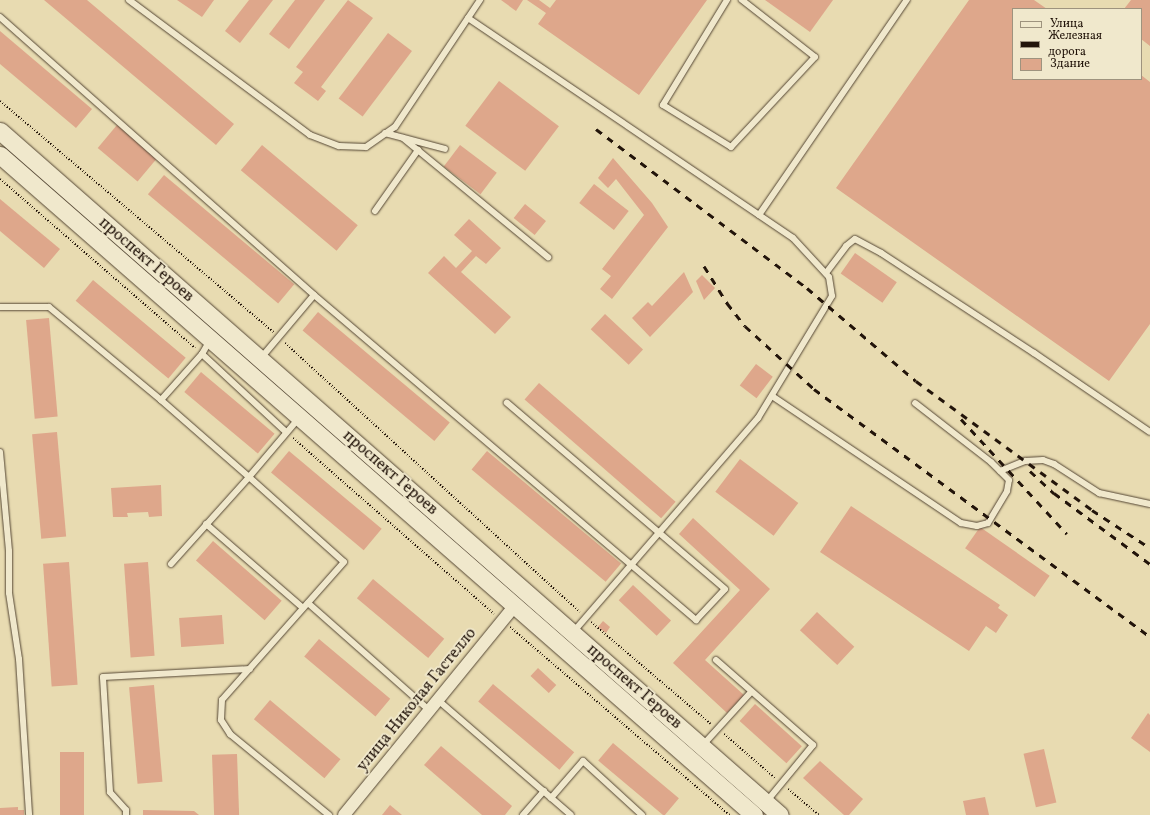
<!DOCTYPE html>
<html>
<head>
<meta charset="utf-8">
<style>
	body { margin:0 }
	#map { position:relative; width:1150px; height:815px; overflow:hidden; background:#e8dbb1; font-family:Vollkorn,serif }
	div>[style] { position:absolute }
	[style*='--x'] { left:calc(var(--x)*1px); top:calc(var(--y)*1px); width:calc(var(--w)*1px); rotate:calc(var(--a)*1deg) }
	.building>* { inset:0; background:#dea78b; transform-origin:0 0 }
	.path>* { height:2px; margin-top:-1px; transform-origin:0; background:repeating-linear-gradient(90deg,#22140a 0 1px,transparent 0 3px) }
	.roads { filter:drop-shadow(0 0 1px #544634) drop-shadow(0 0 1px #544634) }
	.service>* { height:6px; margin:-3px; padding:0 3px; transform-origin:3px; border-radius:3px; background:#f0e8cc }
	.minor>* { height:12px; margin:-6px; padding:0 6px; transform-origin:6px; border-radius:6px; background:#f0e8cc }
	.secondary>* { height:17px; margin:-8.5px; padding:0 8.5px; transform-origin:8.5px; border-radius:8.5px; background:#f0e8cc }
	.rail>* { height:3px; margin-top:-1.5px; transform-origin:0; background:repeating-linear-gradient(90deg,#22140a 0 7px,transparent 0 14px) }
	span { translate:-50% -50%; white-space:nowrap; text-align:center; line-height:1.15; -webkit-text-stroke:3.5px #f0e8cc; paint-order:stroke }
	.street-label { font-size:16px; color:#22140a }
	.legend { position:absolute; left:1012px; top:8px; width:130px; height:72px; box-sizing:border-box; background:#f0e8cc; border:1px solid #9e937e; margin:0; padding:5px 7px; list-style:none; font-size:12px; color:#22140a }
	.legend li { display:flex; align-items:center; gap:8px; height:20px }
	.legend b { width:20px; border:1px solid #9e937e }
</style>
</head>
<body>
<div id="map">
	<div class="building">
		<div style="clip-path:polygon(44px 0,87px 0,234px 124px,216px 145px)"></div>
		<div style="clip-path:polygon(177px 0,214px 0,202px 17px)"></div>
		<div style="clip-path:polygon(249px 0,273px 0,240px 43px,225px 31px)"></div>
		<div style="clip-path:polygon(295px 0,325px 0,289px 49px,269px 34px)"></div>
		<div style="clip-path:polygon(348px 0,373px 18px,321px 87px,326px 91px,318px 101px,294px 83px,303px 72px,296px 67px)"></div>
		<div style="clip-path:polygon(501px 0,523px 0,516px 11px)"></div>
		<div style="clip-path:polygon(527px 0,539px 0,550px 8px,556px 0,707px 0,639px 95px,538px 24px,546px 13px)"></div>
		<div style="clip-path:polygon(765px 0,833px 0,810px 32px)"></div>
		<div style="clip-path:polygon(969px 0,1034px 0,1047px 9px,1013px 9px,1013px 79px,1141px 79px,1141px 75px,1150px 82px,1150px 324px,1109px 381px,836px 188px)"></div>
		<div style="clip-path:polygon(1131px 0,1150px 0,1150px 46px,1141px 39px,1141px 9px,1124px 9px)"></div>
		<div style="clip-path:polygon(0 31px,92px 109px,76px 128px,0 64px)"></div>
		<div style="left:388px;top:33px;width:30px;height:82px;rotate:37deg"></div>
		<div style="left:499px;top:81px;width:75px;height:56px;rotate:37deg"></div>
		<div style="left:117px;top:125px;width:52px;height:30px;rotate:40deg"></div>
		<div style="left:262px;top:145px;width:125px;height:33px;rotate:40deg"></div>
		<div style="left:460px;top:145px;width:46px;height:27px;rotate:37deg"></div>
		<div style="clip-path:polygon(613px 158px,652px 203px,668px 227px,612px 299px,600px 289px,611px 276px,602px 269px,644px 215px,616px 179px,608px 188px,598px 178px)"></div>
		<div style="left:164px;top:175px;width:170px;height:25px;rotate:40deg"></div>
		<div style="left:594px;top:184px;width:44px;height:24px;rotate:38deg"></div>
		<div style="clip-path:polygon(0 199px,60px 249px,44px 268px,0 231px)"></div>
		<div style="left:525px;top:204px;width:27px;height:18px;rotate:39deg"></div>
		<div style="clip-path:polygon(469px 219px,501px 248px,486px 264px,476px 256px,461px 272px,511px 317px,495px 334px,428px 273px,444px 256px,456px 268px,472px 251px,454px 235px)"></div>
		<div style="left:855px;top:253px;width:51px;height:25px;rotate:35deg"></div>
		<div style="clip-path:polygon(684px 272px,693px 292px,650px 337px,632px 318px,648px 302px,652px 306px)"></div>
		<div style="clip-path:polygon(702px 275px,715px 288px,704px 300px,696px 281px)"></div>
		<div style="left:93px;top:280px;width:121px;height:27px;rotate:40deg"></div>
		<div style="left:318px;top:312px;width:172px;height:24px;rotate:40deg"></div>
		<div style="left:605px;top:314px;width:52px;height:21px;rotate:43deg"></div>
		<div style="left:49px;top:318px;width:99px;height:23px;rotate:85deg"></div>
		<div style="left:756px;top:364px;width:21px;height:27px;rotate:37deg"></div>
		<div style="left:201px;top:372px;width:96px;height:26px;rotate:40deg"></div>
		<div style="left:539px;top:383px;width:181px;height:22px;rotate:41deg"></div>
		<div style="left:57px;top:432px;width:105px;height:25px;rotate:85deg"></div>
		<div style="left:289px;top:451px;width:121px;height:28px;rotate:40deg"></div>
		<div style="left:487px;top:451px;width:175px;height:24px;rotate:40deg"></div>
		<div style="left:740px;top:459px;width:73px;height:41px;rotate:37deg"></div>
		<div style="clip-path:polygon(161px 485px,162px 516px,149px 517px,148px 512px,127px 513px,128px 517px,113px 517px,111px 488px)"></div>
		<div style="clip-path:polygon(851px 506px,1000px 605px,998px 608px,1008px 615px,996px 633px,986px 626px,969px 651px,820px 552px)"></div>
		<div style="clip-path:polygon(693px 518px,770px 589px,705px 660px,744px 695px,727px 713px,673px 663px,740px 590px,679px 534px)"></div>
		<div style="left:980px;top:527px;width:85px;height:26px;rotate:35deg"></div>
		<div style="left:213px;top:541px;width:91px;height:26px;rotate:41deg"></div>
		<div style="left:69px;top:562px;width:123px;height:26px;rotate:86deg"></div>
		<div style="left:148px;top:562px;width:94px;height:24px;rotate:86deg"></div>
		<div style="left:373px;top:579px;width:93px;height:25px;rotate:40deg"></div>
		<div style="left:633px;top:585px;width:52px;height:21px;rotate:43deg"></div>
		<div style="left:817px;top:612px;width:51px;height:25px;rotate:43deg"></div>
		<div style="left:222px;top:615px;width:29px;height:43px;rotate:86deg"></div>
		<div style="clip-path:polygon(603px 621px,610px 627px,606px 633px,598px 627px)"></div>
		<div style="left:319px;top:639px;width:93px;height:23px;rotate:40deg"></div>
		<div style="left:538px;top:668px;width:25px;height:11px;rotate:43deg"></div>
		<div style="left:493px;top:684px;width:106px;height:23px;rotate:40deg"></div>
		<div style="left:154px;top:685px;width:97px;height:25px;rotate:85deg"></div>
		<div style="left:270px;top:700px;width:92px;height:25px;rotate:40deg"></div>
		<div style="left:755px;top:704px;width:63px;height:23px;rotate:42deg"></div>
		<div style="clip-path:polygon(1148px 713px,1150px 715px,1150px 752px,1131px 738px)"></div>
		<div style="left:613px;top:743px;width:86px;height:23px;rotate:40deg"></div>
		<div style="clip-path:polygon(441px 746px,512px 806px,505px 815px,482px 815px,424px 765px)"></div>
		<div style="left:1044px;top:749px;width:55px;height:21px;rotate:77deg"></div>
		<div style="left:60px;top:752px;width:24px;height:63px"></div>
		<div style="left:237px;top:754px;width:61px;height:25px;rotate:88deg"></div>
		<div style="clip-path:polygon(820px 761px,863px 799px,849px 815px,844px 815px,803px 778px)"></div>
		<div style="clip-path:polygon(985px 797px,989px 815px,966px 815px,963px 801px)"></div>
		<div style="clip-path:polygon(390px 805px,402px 815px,382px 815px)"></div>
		<div style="clip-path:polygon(18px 807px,18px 810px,24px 810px,24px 815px,0 815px,0 808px)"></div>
		<div style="clip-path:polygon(143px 810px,194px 811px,199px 815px,143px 815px)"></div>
	</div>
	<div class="path">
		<div style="--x:0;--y:101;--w:358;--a:40.2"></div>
		<div style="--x:0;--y:179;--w:258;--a:40.9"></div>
		<div style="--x:285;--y:343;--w:399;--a:42.4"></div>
		<div style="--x:293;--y:438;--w:267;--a:41.2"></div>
		<div style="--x:591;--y:622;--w:157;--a:40.4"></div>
		<div style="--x:510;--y:627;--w:289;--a:40.6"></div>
		<div style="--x:724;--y:734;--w:67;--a:40.8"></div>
		<div style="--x:788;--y:789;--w:40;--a:40"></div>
	</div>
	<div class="roads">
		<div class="service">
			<div style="--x:129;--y:0;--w:226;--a:36.7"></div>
			<div style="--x:310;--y:135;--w:31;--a:21"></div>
			<div style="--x:339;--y:146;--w:27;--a:2"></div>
			<div style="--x:366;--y:147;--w:35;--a:-35"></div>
			<div style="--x:395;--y:127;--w:153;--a:-56.2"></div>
			<div style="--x:727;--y:0;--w:123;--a:121.4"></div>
			<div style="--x:663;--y:105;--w:80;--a:31.7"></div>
			<div style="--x:731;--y:147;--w:123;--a:-47"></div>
			<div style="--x:815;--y:57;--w:93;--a:-142"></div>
			<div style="--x:0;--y:17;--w:419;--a:41.5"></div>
			<div style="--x:314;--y:295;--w:502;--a:40.39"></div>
			<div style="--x:696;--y:620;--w:42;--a:-46.9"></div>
			<div style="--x:725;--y:589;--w:287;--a:-139.5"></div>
			<div style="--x:468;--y:18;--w:392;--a:34.1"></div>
			<div style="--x:793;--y:238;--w:53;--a:47.3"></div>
			<div style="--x:829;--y:277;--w:19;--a:81"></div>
			<div style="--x:832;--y:296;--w:143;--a:121.2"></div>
			<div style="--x:758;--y:418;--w:283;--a:130.8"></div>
			<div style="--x:385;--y:133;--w:62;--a:14.9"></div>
			<div style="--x:403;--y:138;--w:188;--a:39.4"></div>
			<div style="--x:375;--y:211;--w:75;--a:-54.8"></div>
			<div style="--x:759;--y:215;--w:261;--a:-55.5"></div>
			<div style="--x:826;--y:273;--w:34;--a:-53"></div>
			<div style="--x:846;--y:246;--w:11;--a:-38"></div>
			<div style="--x:855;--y:239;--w:30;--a:28"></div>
			<div style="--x:881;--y:253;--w:183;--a:33.2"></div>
			<div style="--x:1034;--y:353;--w:140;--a:34.3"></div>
			<div style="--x:0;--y:307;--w:49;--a:0"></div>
			<div style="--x:49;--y:307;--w:146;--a:39.7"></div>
			<div style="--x:161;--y:400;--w:62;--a:-48.3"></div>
			<div style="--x:202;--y:354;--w:16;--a:-60"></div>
			<div style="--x:202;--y:354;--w:115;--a:42.9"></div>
			<div style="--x:261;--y:358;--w:82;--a:-49.9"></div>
			<div style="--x:772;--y:396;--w:228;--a:33.9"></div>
			<div style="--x:961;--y:523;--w:16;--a:11"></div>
			<div style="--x:977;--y:526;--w:11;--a:-15"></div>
			<div style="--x:988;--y:523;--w:37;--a:-59"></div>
			<div style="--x:1007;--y:491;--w:11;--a:-80"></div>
			<div style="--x:1009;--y:480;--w:25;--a:-135"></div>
			<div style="--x:991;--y:462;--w:96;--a:-142.2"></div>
			<div style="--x:161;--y:400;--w:117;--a:41.2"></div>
			<div style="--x:249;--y:477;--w:77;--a:-49.7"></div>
			<div style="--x:0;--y:452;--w:99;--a:84.8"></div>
			<div style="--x:9;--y:551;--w:42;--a:90"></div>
			<div style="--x:9;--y:593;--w:67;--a:81.4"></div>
			<div style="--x:19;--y:659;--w:156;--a:86.3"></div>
			<div style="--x:1000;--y:471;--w:27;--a:-22"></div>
			<div style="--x:1025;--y:461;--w:18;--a:-3"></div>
			<div style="--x:1043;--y:460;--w:12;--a:20"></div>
			<div style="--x:1054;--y:464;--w:54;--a:32.8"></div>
			<div style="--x:1099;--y:493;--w:52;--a:12.2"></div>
			<div style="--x:206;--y:524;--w:128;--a:40.9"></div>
			<div style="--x:171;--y:564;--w:117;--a:-48.1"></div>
			<div style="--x:249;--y:477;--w:127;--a:41.8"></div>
			<div style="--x:344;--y:562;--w:184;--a:131.5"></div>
			<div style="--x:222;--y:700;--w:20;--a:93"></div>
			<div style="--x:221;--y:720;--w:17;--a:57"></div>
			<div style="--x:230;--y:734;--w:128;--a:39.3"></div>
			<div style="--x:308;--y:603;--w:163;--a:41.5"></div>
			<div style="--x:716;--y:660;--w:129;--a:41.2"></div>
			<div style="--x:813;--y:745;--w:72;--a:129.4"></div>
			<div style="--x:439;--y:701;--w:174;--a:40.8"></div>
			<div style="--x:702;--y:746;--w:73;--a:-47.8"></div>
			<div style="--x:551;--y:798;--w:49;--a:-49.1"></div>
			<div style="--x:583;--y:761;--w:80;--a:42.5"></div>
			<div style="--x:126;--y:815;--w:5;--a:-90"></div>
			<div style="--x:126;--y:810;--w:24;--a:-132"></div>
			<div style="--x:110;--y:792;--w:115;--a:-93.5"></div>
			<div style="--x:103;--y:677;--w:147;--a:-3.1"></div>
			<div style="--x:523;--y:815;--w:32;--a:-49"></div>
		</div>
		<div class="minor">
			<div style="--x:344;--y:815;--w:271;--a:-50.8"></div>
		</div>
		<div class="secondary">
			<div style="--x:0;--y:131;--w:1037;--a:41.25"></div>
			<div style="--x:0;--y:155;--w:1002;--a:41.2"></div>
		</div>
	</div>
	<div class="rail">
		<div style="--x:596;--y:129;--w:264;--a:37"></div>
		<div style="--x:807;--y:288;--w:143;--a:40.5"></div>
		<div style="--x:916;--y:381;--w:218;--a:36.2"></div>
		<div style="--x:1092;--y:510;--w:69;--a:33.2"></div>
		<div style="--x:704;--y:266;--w:44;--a:58.1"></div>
		<div style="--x:727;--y:303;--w:29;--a:52"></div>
		<div style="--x:745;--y:326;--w:93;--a:42.4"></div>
		<div style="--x:814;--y:389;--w:418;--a:36.4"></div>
		<div style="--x:961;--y:419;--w:156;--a:47.3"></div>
		<div style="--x:1030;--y:471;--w:33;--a:43"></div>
		<div style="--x:1054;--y:493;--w:119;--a:36.5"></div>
	</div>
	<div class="street-label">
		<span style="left:146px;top:260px;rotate:41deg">проспект Героев</span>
		<span style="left:390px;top:473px;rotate:41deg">проспект Героев</span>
		<span style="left:634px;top:687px;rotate:41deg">проспект Героев</span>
		<span style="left:417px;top:700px;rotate:-51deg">улица Николая Гастелло</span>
	</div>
	<ul class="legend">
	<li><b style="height:5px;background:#f0e8cc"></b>Улица</li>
	<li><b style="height:5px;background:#22140a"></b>Железная дорога</li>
	<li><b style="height:11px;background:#dea78b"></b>Здание</li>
	</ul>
</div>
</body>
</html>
